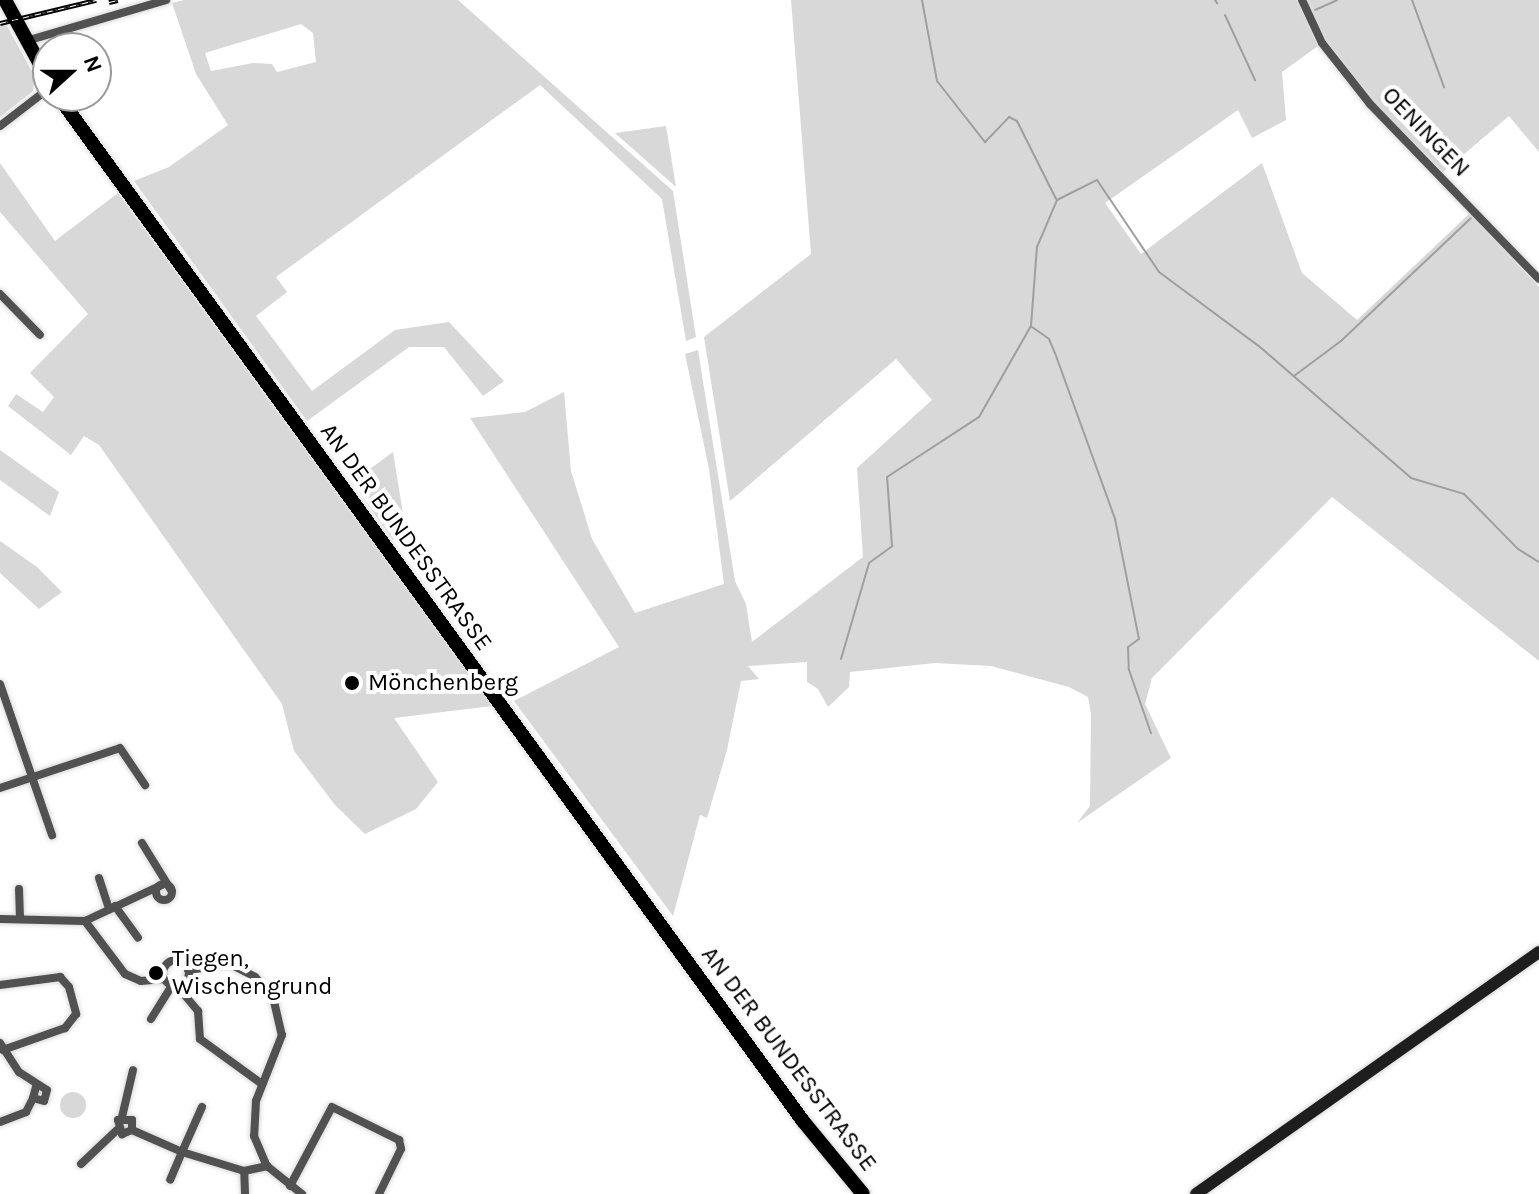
<!DOCTYPE html>
<html>
<head>
<meta charset="utf-8">
<style>
	body { margin:0 }
	#map { position:relative; width:1539px; height:1194px; overflow:hidden; background:#fff; font-family:Karla,sans-serif }
	div>[style] { position:absolute }
	[style*='--x'] { left:calc(var(--x)*1px); top:calc(var(--y)*1px); width:calc(var(--w)*1px); rotate:calc(var(--a)*1deg) }
	.green>* { inset:0; background:#d8d8d8 }
	.round { border-radius:50% }
	.stream>* { height:2px; margin:-1px; padding:0 1px; transform-origin:1px; border-radius:1px; background:#9f9f9f }
	.roads { filter:drop-shadow(0 0 2px #dbdbdb) drop-shadow(0 0 2px #dbdbdb) }
	.street>* { height:8px; margin:-4px; padding:0 4px; transform-origin:4px; border-radius:4px; background:#515151 }
	.street>.ring { margin:-4px; padding:0; box-sizing:content-box; background:none; border:8px solid #515151; border-radius:50% }
	.secondary>* { height:12px; margin:-6px; padding:0 6px; transform-origin:6px; border-radius:6px; background:#1e1e1e }
	.primary>* { height:14px; margin:-7px; padding:0 7px; transform-origin:7px; border-radius:7px; background:#000 }
	.rail>* { height:5px; margin-top:-2.5px; transform-origin:0; background:repeating-linear-gradient(90deg,#fff 0 6px,#000 0 12px); box-sizing:border-box; border-block:2px solid #000 }
	.dots>* { width:22px; height:22px; translate:-50% -50%; box-sizing:border-box; border:4px solid #fff; border-radius:50% }
	span { translate:-50% -50%; white-space:nowrap; text-align:center; line-height:1.15; -webkit-text-stroke:8px #fff; paint-order:stroke }
	.street-label { font-size:24px; color:#000 }
	.poi-label { font-size:24px; color:#000 }
	.left { translate:0 -50%; text-align:left }
	.north { position:absolute; left:32px; top:32px; width:80px; height:80px; box-sizing:border-box; background:#fff; border:2px solid #999; border-radius:50%; rotate:69deg; font-size:22px; font-weight:700; line-height:32px; text-align:center; color:#000 }
	.north::after { content:''; display:block; margin:auto; width:28px; height:36px; background:#000; clip-path:polygon(50% 0,100% 100%,50% 72%,0 100%) }
</style>
</head>
<body>
<div id="map">
	<div class="green">
		<div style="clip-path:polygon(evenodd,184px 0,458px 0,673px 191px,696px 337px,686px 341px,662px 199px,540px 85px,276px 277px,287px 292px,256px 316px,312px 391px,395px 330px,449px 322px,504px 381px,483px 396px,444px 347px,409px 347px,307px 421px,134px 181px,169px 167px,228px 125px,196px 74px,172px 3px,184px 0,301px 24px,313px 33px,316px 62px,277px 72px,272px 64px,253px 63px,211px 71px,205px 53px,301px 24px)"></div>
		<div style="clip-path:polygon(791px 0,1297px 0,1318px 46px,1282px 72px,1286px 120px,1252px 138px,1238px 110px,1105px 203px,1141px 254px,1262px 163px,1302px 273px,1357px 320px,1470px 213px,1539px 287px,1539px 661px,1332px 497px,1152px 678px,1145px 704px,1171px 758px,1077px 823px,1090px 806px,1091px 714px,1088px 697px,1069px 687px,991px 666px,935px 663px,850px 672px,849px 687px,828px 707px,818px 689px,807px 682px,807px 662px,748px 666px,759px 679px,741px 681px,727px 750px,707px 818px,700px 815px,673px 916px,514px 701px,619px 647px,470px 418px,525px 412px,564px 392px,571px 471px,592px 539px,635px 613px,724px 584px,709px 469px,685px 354px,698px 350px,735px 581px,746px 604px,752px 642px,863px 557px,857px 468px,932px 400px,896px 359px,730px 501px,704px 337px,811px 254px)"></div>
		<div style="clip-path:polygon(1306px 0,1539px 0,1539px 152px,1509px 116px,1443px 172px,1372px 101px,1325px 39px)"></div>
		<div style="clip-path:polygon(6px 24px,35px 77px,33px 91px,0 117px,0 26px)"></div>
		<div style="clip-path:polygon(666px 126px,676px 187px,615px 133px)"></div>
		<div style="clip-path:polygon(0 163px,55px 241px,118px 193px,492px 706px,394px 718px,438px 782px,416px 809px,365px 834px,335px 805px,294px 751px,282px 704px,99px 445px,84px 436px,71px 455px,8px 406px,16px 394px,43px 412px,54px 397px,30px 373px,88px 314px,0 212px)"></div>
		<div style="clip-path:polygon(0 450px,59px 492px,50px 516px,0 480px)"></div>
		<div style="clip-path:polygon(393px 452px,406px 532px,393px 540px,352px 482px)"></div>
		<div style="clip-path:polygon(0 541px,37px 567px,62px 592px,39px 609px,0 573px)"></div>
		<div class="round" style="left:60px;top:1092px;width:26px;height:26px"></div>
	</div>
	<div class="stream">
		<div style="--x:922;--y:0;--w:82;--a:79.5"></div>
		<div style="--x:937;--y:81;--w:78;--a:51.8"></div>
		<div style="--x:985;--y:142;--w:35;--a:-46"></div>
		<div style="--x:1009;--y:117;--w:9;--a:27"></div>
		<div style="--x:1017;--y:121;--w:87;--a:63.4"></div>
		<div style="--x:1215;--y:0;--w:4;--a:56"></div>
		<div style="--x:1412;--y:0;--w:93;--a:69.8"></div>
		<div style="--x:1315;--y:10;--w:24;--a:-24"></div>
		<div style="--x:1225;--y:15;--w:72;--a:65.2"></div>
		<div style="--x:1032;--y:327;--w:21;--a:35"></div>
		<div style="--x:1049;--y:339;--w:15;--a:67"></div>
		<div style="--x:1055;--y:353;--w:177;--a:70.1"></div>
		<div style="--x:1115;--y:519;--w:122;--a:78.7"></div>
		<div style="--x:1139;--y:639;--w:14;--a:144"></div>
		<div style="--x:1128;--y:647;--w:23;--a:88"></div>
		<div style="--x:1129;--y:670;--w:67;--a:70.8"></div>
		<div style="--x:1294;--y:376;--w:59;--a:-36.7"></div>
		<div style="--x:1341;--y:341;--w:179;--a:-43.4"></div>
		<div style="--x:841;--y:659;--w:100;--a:-73.7"></div>
		<div style="--x:869;--y:563;--w:29;--a:-36"></div>
		<div style="--x:892;--y:546;--w:69;--a:-94.1"></div>
		<div style="--x:887;--y:477;--w:110;--a:-33.1"></div>
		<div style="--x:979;--y:417;--w:105;--a:-60.3"></div>
		<div style="--x:1031;--y:326;--w:79;--a:-85.7"></div>
		<div style="--x:1037;--y:247;--w:51;--a:-66.9"></div>
		<div style="--x:1057;--y:200;--w:45;--a:-26.6"></div>
		<div style="--x:1097;--y:180;--w:111;--a:56"></div>
		<div style="--x:1159;--y:272;--w:126;--a:36.6"></div>
		<div style="--x:1260;--y:347;--w:200;--a:40.9"></div>
		<div style="--x:1411;--y:478;--w:55;--a:16.8"></div>
		<div style="--x:1464;--y:494;--w:77;--a:45.5"></div>
		<div style="--x:1518;--y:549;--w:25;--a:32"></div>
	</div>
	<div class="roads">
		<div class="street">
			<div style="--x:1302;--y:0;--w:47;--a:65.1"></div>
			<div style="--x:1322;--y:43;--w:78;--a:51.8"></div>
			<div style="--x:1370;--y:104;--w:243;--a:46"></div>
			<div style="--x:26;--y:41;--w:146;--a:-16.3"></div>
			<div style="--x:0;--y:126;--w:61;--a:-37.6"></div>
			<div style="--x:0;--y:294;--w:57;--a:45.7"></div>
			<div style="--x:0;--y:684;--w:160;--a:71"></div>
			<div style="--x:0;--y:788;--w:126;--a:-18.4"></div>
			<div style="--x:120;--y:748;--w:45;--a:56"></div>
			<div style="--x:142;--y:843;--w:55;--a:58.3"></div>
			<div style="--x:99;--y:878;--w:33;--a:72"></div>
			<div class="ring" style="left:156px;top:884px;width:8px;height:8px"></div>
			<div style="--x:19;--y:889;--w:29;--a:88"></div>
			<div style="--x:115;--y:906;--w:39;--a:54"></div>
			<div style="--x:0;--y:919;--w:85;--a:1.3"></div>
			<div style="--x:85;--y:921;--w:85;--a:-25.1"></div>
			<div style="--x:85;--y:921;--w:66;--a:53"></div>
			<div style="--x:125;--y:974;--w:17;--a:24"></div>
			<div style="--x:141;--y:981;--w:23;--a:-5"></div>
			<div class="ring" style="left:163px;top:960px;width:18px;height:18px"></div>
			<div style="--x:188;--y:970;--w:42;--a:-8.1"></div>
			<div style="--x:230;--y:964;--w:28;--a:27"></div>
			<div style="--x:255;--y:977;--w:27;--a:48"></div>
			<div style="--x:273;--y:997;--w:39;--a:77"></div>
			<div style="--x:282;--y:1035;--w:71;--a:111.5"></div>
			<div style="--x:256;--y:1101;--w:35;--a:93"></div>
			<div style="--x:254;--y:1136;--w:33;--a:67"></div>
			<div style="--x:267;--y:1166;--w:45;--a:38.7"></div>
			<div style="--x:0;--y:985;--w:61;--a:-7.6"></div>
			<div style="--x:60;--y:977;--w:13;--a:48"></div>
			<div style="--x:69;--y:987;--w:28;--a:75"></div>
			<div style="--x:76;--y:1014;--w:18;--a:128"></div>
			<div style="--x:65;--y:1028;--w:66;--a:160.5"></div>
			<div style="--x:177;--y:986;--w:33;--a:50"></div>
			<div style="--x:198;--y:1011;--w:28;--a:86"></div>
			<div style="--x:200;--y:1039;--w:77;--a:36"></div>
			<div style="--x:151;--y:1019;--w:39;--a:-58"></div>
			<div style="--x:0;--y:1043;--w:35;--a:57"></div>
			<div style="--x:19;--y:1072;--w:33;--a:33"></div>
			<div style="--x:47;--y:1090;--w:11;--a:105"></div>
			<div style="--x:44;--y:1101;--w:11;--a:-165"></div>
			<div style="--x:33;--y:1098;--w:11;--a:-75"></div>
			<div style="--x:202;--y:1107;--w:49;--a:114"></div>
			<div style="--x:182;--y:1152;--w:65;--a:17"></div>
			<div style="--x:122;--y:1117;--w:48;--a:-76.8"></div>
			<div style="--x:0;--y:1122;--w:28;--a:-21"></div>
			<div style="--x:26;--y:1112;--w:16;--a:-63"></div>
			<div style="--x:132;--y:1130;--w:10;--a:-90"></div>
			<div style="--x:132;--y:1120;--w:14;--a:180"></div>
			<div style="--x:118;--y:1120;--w:15;--a:74"></div>
			<div style="--x:122;--y:1134;--w:11;--a:-22"></div>
			<div style="--x:132;--y:1130;--w:55;--a:23.7"></div>
			<div style="--x:182;--y:1152;--w:30;--a:113"></div>
			<div style="--x:81;--y:1164;--w:50;--a:-43.4"></div>
			<div style="--x:290;--y:1186;--w:89;--a:-62"></div>
			<div style="--x:332;--y:1107;--w:75;--a:26.2"></div>
			<div style="--x:399;--y:1140;--w:9;--a:77"></div>
			<div style="--x:401;--y:1149;--w:50;--a:116.1"></div>
			<div style="--x:245;--y:1194;--w:23;--a:-92"></div>
			<div style="--x:244;--y:1171;--w:24;--a:-12"></div>
		</div>
		<div class="secondary">
			<div style="--x:1196;--y:1194;--w:420;--a:-35.2"></div>
		</div>
		<div class="primary">
			<div style="--x:5;--y:0;--w:90;--a:61.4"></div>
			<div style="--x:58;--y:96;--w:1267;--a:53.99"></div>
			<div style="--x:803;--y:1121;--w:94;--a:50.6"></div>
		</div>
	</div>
	<div class="rail">
		<div style="--x:109;--y:2;--w:9;--a:-13"></div>
		<div style="--x:0;--y:23;--w:99;--a:-13.5"></div>
	</div>
	<div class="dots">
		<div style="left:352px;top:683px;background:#000"></div>
		<div style="left:156px;top:973px;background:#000"></div>
	</div>
	<div class="street-label">
		<span style="left:1426px;top:132px;rotate:46deg">OENINGEN</span>
		<span style="left:406px;top:537px;rotate:54deg">AN DER BUNDESSTRASSE</span>
		<span style="left:789px;top:1059px;rotate:53deg">AN DER BUNDESSTRASSE</span>
	</div>
	<div class="poi-label">
		<span class="left" style="left:368px;top:683px">Mönchenberg</span>
		<span class="left" style="left:172px;top:973px">Tiegen,<br>Wischengrund</span>
	</div>
	<div class="north">N</div>
</div>
</body>
</html>
